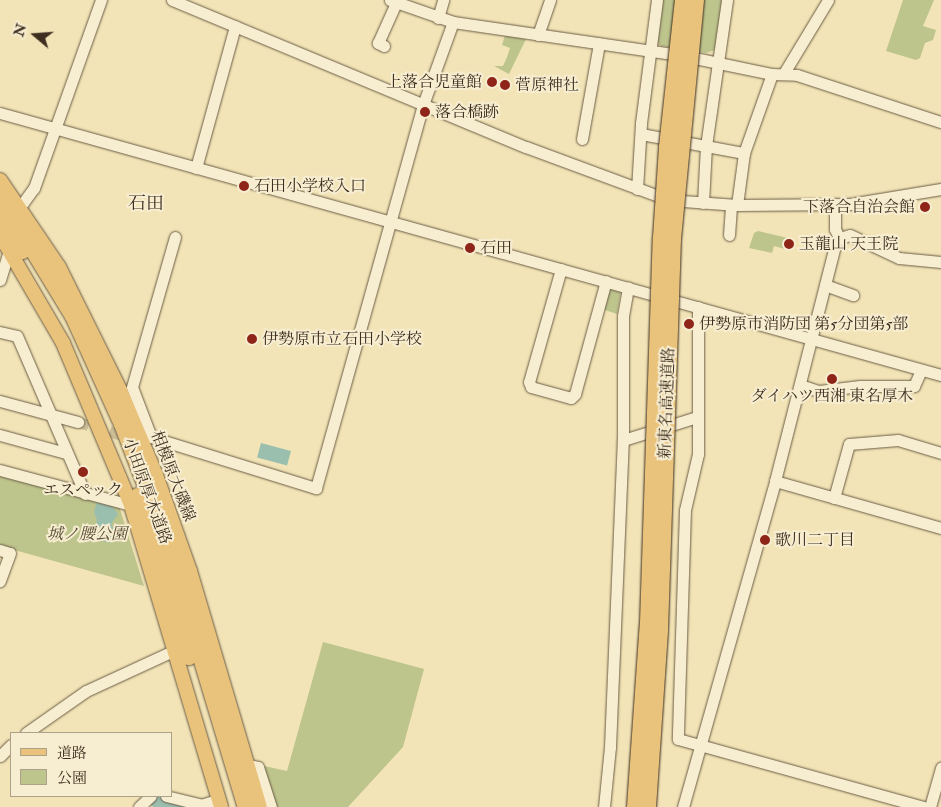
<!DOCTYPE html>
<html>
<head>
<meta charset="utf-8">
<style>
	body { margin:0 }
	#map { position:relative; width:941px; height:807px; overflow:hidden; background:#f2e4b6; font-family:"IM FELL Double Pica","Noto Serif JP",serif }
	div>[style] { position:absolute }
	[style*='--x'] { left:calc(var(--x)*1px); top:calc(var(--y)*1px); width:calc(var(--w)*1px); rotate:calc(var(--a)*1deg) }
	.green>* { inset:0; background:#bdc48c }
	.water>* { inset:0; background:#9bbfaf; transform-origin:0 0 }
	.river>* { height:15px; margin:-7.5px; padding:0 7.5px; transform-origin:7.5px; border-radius:7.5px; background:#9bbfaf }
	.minor-tunnel>* { height:11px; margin-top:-5.5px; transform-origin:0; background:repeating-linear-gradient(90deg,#cec098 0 11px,transparent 0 16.5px) }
	.roads { filter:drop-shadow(0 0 1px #6b5c46) drop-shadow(0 0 1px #6b5c46) }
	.minor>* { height:11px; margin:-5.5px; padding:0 5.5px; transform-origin:5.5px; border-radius:5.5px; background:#f7edd0 }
	.major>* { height:14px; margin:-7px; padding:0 7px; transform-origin:7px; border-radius:7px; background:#e9c27b }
	.highway>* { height:16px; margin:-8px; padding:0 8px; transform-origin:8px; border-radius:8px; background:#e9c27b }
	.bridges { filter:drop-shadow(0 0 1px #3e2e20) drop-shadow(0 0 1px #3e2e20) }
	.highway-bridge>* { height:16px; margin:-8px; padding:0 8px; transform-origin:8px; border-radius:8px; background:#e9c27b }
	.dots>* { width:14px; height:14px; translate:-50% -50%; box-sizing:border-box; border:2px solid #f7edd0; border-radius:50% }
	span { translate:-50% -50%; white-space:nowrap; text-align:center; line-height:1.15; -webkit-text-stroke:4px #f7edd0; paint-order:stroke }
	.poi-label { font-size:16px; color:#3e2e20 }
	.right { translate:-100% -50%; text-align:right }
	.left { translate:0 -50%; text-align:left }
	.street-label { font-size:16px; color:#3e2e20 }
	.park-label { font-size:16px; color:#574c36; font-style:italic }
	.neighbourhood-label { font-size:18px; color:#3e2e20 }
	.legend { position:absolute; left:10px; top:732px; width:162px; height:65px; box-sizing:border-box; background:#f7edd0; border:1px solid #ada18a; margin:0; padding:6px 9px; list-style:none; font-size:15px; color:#3e2e20 }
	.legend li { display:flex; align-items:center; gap:10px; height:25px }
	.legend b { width:25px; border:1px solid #ada18a }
	.north { position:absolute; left:10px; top:10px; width:50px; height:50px; -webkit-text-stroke:4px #f7edd0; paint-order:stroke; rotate:288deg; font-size:14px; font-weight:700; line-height:20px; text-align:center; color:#3e2e20 }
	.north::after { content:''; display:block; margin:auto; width:18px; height:22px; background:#3e2e20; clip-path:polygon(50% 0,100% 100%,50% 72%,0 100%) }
</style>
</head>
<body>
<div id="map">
	<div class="green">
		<div style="clip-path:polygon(659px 0,723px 0,715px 50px,706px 53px,661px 46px,654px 40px)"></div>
		<div style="clip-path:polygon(903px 0,934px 0,923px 26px,936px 30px,933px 40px,925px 43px,920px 58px,916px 60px,886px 51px)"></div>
		<div style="clip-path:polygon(505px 35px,526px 39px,509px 74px,494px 66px,503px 66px,507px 57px,510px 48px,502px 45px)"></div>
		<div style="clip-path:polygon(758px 231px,788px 238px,785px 249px,774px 246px,772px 253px,749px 248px,754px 233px)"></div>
		<div style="clip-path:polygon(607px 288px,621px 290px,617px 314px,602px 309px)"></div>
		<div style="clip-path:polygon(0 475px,119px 506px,144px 586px,0 546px)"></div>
		<div style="clip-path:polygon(323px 642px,424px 669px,403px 747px,348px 807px,276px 807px,264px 766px,287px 771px)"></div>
	</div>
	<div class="water">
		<div style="left:261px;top:443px;width:31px;height:15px;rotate:15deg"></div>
		<div style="clip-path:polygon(97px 502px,113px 507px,118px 514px,111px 524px,117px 535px,110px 543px,94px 539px,91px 533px,97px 520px,94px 512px)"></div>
	</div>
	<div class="river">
		<div style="--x:155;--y:799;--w:30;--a:15"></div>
	</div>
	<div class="minor-tunnel">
		<div style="--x:78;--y:422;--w:93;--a:16.3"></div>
	</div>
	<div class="roads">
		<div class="minor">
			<div style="--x:172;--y:0;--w:383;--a:22.6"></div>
			<div style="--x:526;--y:147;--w:153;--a:20.3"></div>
			<div style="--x:669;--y:200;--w:68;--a:4.2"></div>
			<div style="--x:737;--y:205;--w:113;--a:-0.5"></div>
			<div style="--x:850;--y:204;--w:92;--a:-9.4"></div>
			<div style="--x:390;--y:0;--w:67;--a:19.2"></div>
			<div style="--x:453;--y:22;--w:234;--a:8.3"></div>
			<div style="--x:685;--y:56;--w:89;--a:11.7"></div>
			<div style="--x:772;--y:74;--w:25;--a:2"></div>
			<div style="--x:797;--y:75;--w:151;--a:18.1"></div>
			<div style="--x:438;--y:18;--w:19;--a:-74"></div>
			<div style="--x:538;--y:35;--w:37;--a:-71"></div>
			<div style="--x:384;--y:46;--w:7;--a:-153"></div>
			<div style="--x:378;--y:43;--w:44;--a:-65.8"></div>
			<div style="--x:784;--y:73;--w:85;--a:-58.9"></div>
			<div style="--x:0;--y:113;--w:977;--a:15.56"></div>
			<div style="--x:641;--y:134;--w:105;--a:10.5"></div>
			<div style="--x:582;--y:139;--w:97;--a:-79.9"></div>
			<div style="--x:196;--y:168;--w:147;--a:-74.6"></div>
			<div style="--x:637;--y:189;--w:66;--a:-86.5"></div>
			<div style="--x:641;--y:123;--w:124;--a:-82.6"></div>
			<div style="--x:703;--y:203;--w:57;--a:-87"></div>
			<div style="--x:706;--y:146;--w:148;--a:-81.8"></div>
			<div style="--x:835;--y:204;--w:25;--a:90"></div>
			<div style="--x:835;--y:229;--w:10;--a:66"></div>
			<div style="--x:737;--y:205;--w:52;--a:-82.3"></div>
			<div style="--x:744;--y:153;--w:84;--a:-70.5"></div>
			<div style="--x:20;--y:207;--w:24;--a:-54"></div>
			<div style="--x:34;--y:188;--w:200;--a:-70.4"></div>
			<div style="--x:729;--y:235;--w:30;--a:-86"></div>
			<div style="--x:561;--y:269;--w:117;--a:105.8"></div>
			<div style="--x:529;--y:382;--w:5;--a:68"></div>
			<div style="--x:531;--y:387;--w:41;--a:15.4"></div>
			<div style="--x:571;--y:398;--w:6;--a:-45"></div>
			<div style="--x:575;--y:394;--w:117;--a:-74.7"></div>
			<div style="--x:0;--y:280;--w:31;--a:-73"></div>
			<div style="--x:825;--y:285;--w:30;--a:20"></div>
			<div style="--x:698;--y:307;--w:147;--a:90"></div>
			<div style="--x:698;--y:454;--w:57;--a:103.1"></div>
			<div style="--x:685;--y:510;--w:229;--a:91.8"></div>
			<div style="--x:678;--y:739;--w:255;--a:15.5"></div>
			<div style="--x:0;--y:332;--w:17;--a:13"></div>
			<div style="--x:17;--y:336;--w:172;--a:66.7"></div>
			<div style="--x:800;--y:385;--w:20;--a:18"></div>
			<div style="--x:819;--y:391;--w:41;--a:-7"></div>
			<div style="--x:860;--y:386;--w:54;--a:0"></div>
			<div style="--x:914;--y:386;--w:17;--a:-66"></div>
			<div style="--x:0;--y:401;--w:81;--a:15.1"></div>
			<div style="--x:0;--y:435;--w:68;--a:15.3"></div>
			<div style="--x:151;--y:437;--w:173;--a:17.2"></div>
			<div style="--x:316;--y:488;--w:401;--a:-74.4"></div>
			<div style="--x:424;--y:102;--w:85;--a:-70.1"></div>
			<div style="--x:151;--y:437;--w:53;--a:-110.8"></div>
			<div style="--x:132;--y:387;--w:156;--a:-74"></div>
			<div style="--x:623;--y:440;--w:77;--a:-17.3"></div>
			<div style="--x:0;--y:470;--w:136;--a:15"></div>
			<div style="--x:775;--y:481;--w:173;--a:15.8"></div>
			<div style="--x:834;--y:498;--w:56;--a:-74.5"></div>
			<div style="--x:849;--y:444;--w:49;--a:-4.7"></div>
			<div style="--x:898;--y:440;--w:45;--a:16.8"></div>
			<div style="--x:0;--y:550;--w:10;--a:17"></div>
			<div style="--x:10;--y:553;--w:30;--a:110"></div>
			<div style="--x:26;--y:733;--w:73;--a:-35"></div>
			<div style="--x:86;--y:691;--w:98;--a:-24.7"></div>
			<div style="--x:0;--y:756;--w:16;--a:-45"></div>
			<div style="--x:248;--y:765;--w:10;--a:11"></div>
			<div style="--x:258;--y:767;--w:42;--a:72"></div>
			<div style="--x:166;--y:796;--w:36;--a:14"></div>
			<div style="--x:201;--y:805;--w:19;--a:-18"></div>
			<div style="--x:139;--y:807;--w:16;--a:-43"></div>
			<div style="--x:604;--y:807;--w:60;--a:-84.3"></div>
			<div style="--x:610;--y:747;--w:307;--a:-87.6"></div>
			<div style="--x:623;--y:440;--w:124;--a:-90"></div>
			<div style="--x:623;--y:316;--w:29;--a:-80"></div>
			<div style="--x:683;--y:807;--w:339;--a:-74.2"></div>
			<div style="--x:775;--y:481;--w:247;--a:-75.7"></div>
			<div style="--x:836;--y:242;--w:5;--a:-53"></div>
			<div style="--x:839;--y:238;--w:11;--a:-15"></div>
			<div style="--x:850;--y:235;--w:54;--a:25.1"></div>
			<div style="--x:899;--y:258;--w:42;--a:5.4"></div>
			<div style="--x:930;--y:807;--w:41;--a:-74.2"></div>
		</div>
		<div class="major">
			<div style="--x:0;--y:180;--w:105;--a:55.9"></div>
			<div style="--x:59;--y:267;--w:137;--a:63.6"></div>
			<div style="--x:120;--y:390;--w:92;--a:67"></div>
			<div style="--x:156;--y:475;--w:102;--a:70.5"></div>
			<div style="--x:190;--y:571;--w:246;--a:73.5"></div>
			<div style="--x:0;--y:235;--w:125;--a:59.7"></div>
			<div style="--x:63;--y:343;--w:176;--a:67.2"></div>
			<div style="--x:131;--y:505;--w:315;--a:73.4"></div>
		</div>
		<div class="highway">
			<div style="--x:0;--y:196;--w:140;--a:58.7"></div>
			<div style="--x:73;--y:316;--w:119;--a:65.6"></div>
			<div style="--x:122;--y:424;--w:115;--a:69"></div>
			<div style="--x:163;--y:531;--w:288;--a:73.3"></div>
			<div style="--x:0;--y:218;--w:40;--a:56"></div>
			<div style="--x:138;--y:496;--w:169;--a:72.4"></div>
		</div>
	</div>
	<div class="bridges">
		<div class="highway-bridge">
			<div style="--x:635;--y:807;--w:184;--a:-86"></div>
			<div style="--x:648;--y:623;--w:385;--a:-88.1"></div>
			<div style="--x:661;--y:238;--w:91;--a:-86.2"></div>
			<div style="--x:667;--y:147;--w:148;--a:-83.8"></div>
			<div style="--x:648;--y:807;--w:177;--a:-86.1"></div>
			<div style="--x:660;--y:630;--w:391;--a:-88.1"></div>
			<div style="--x:673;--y:239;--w:240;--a:-84.5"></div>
		</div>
	</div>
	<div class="dots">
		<div style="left:492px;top:82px;background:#8f2418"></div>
		<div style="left:505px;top:85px;background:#8f2418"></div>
		<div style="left:425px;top:112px;background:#8f2418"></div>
		<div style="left:244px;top:186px;background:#8f2418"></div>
		<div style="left:925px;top:207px;background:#8f2418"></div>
		<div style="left:789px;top:244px;background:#8f2418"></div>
		<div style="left:470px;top:248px;background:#8f2418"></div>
		<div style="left:689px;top:324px;background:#8f2418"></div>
		<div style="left:252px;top:339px;background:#8f2418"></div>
		<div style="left:832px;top:379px;background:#8f2418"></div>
		<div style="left:83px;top:472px;background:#8f2418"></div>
		<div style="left:765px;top:540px;background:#8f2418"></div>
	</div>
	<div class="poi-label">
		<span class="right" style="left:482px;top:82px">上落合児童館</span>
		<span class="left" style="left:515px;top:85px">菅原神社</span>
		<span class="left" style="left:435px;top:112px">落合橋跡</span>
		<span class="left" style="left:254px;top:186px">石田小学校入口</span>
		<span class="right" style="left:915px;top:207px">下落合自治会館</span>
		<span class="left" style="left:799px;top:244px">玉龍山 天王院</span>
		<span class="left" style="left:480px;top:248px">石田</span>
		<span class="left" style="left:699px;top:324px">伊勢原市消防団 第5分団第5部</span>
		<span class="left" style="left:262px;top:339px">伊勢原市立石田小学校</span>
		<span style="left:832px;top:396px">ダイハツ西湘 東名厚木</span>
		<span style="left:83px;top:490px">エスペック</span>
		<span class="left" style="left:775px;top:540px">歌川二丁目</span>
	</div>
	<div class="street-label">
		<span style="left:667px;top:403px;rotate:-88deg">新東名高速道路</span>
		<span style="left:173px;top:476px;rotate:69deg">相模原大磯線</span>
		<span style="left:147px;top:491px;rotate:70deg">小田原厚木道路</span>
	</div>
	<div class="park-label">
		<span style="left:87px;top:534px">城ノ腰公園</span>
	</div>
	<div class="neighbourhood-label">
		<span style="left:146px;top:204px">石田</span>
	</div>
	<ul class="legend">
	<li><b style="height:6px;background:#e9c27b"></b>道路</li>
	<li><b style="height:14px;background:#bdc48c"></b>公園</li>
	</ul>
	<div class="north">N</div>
</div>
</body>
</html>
